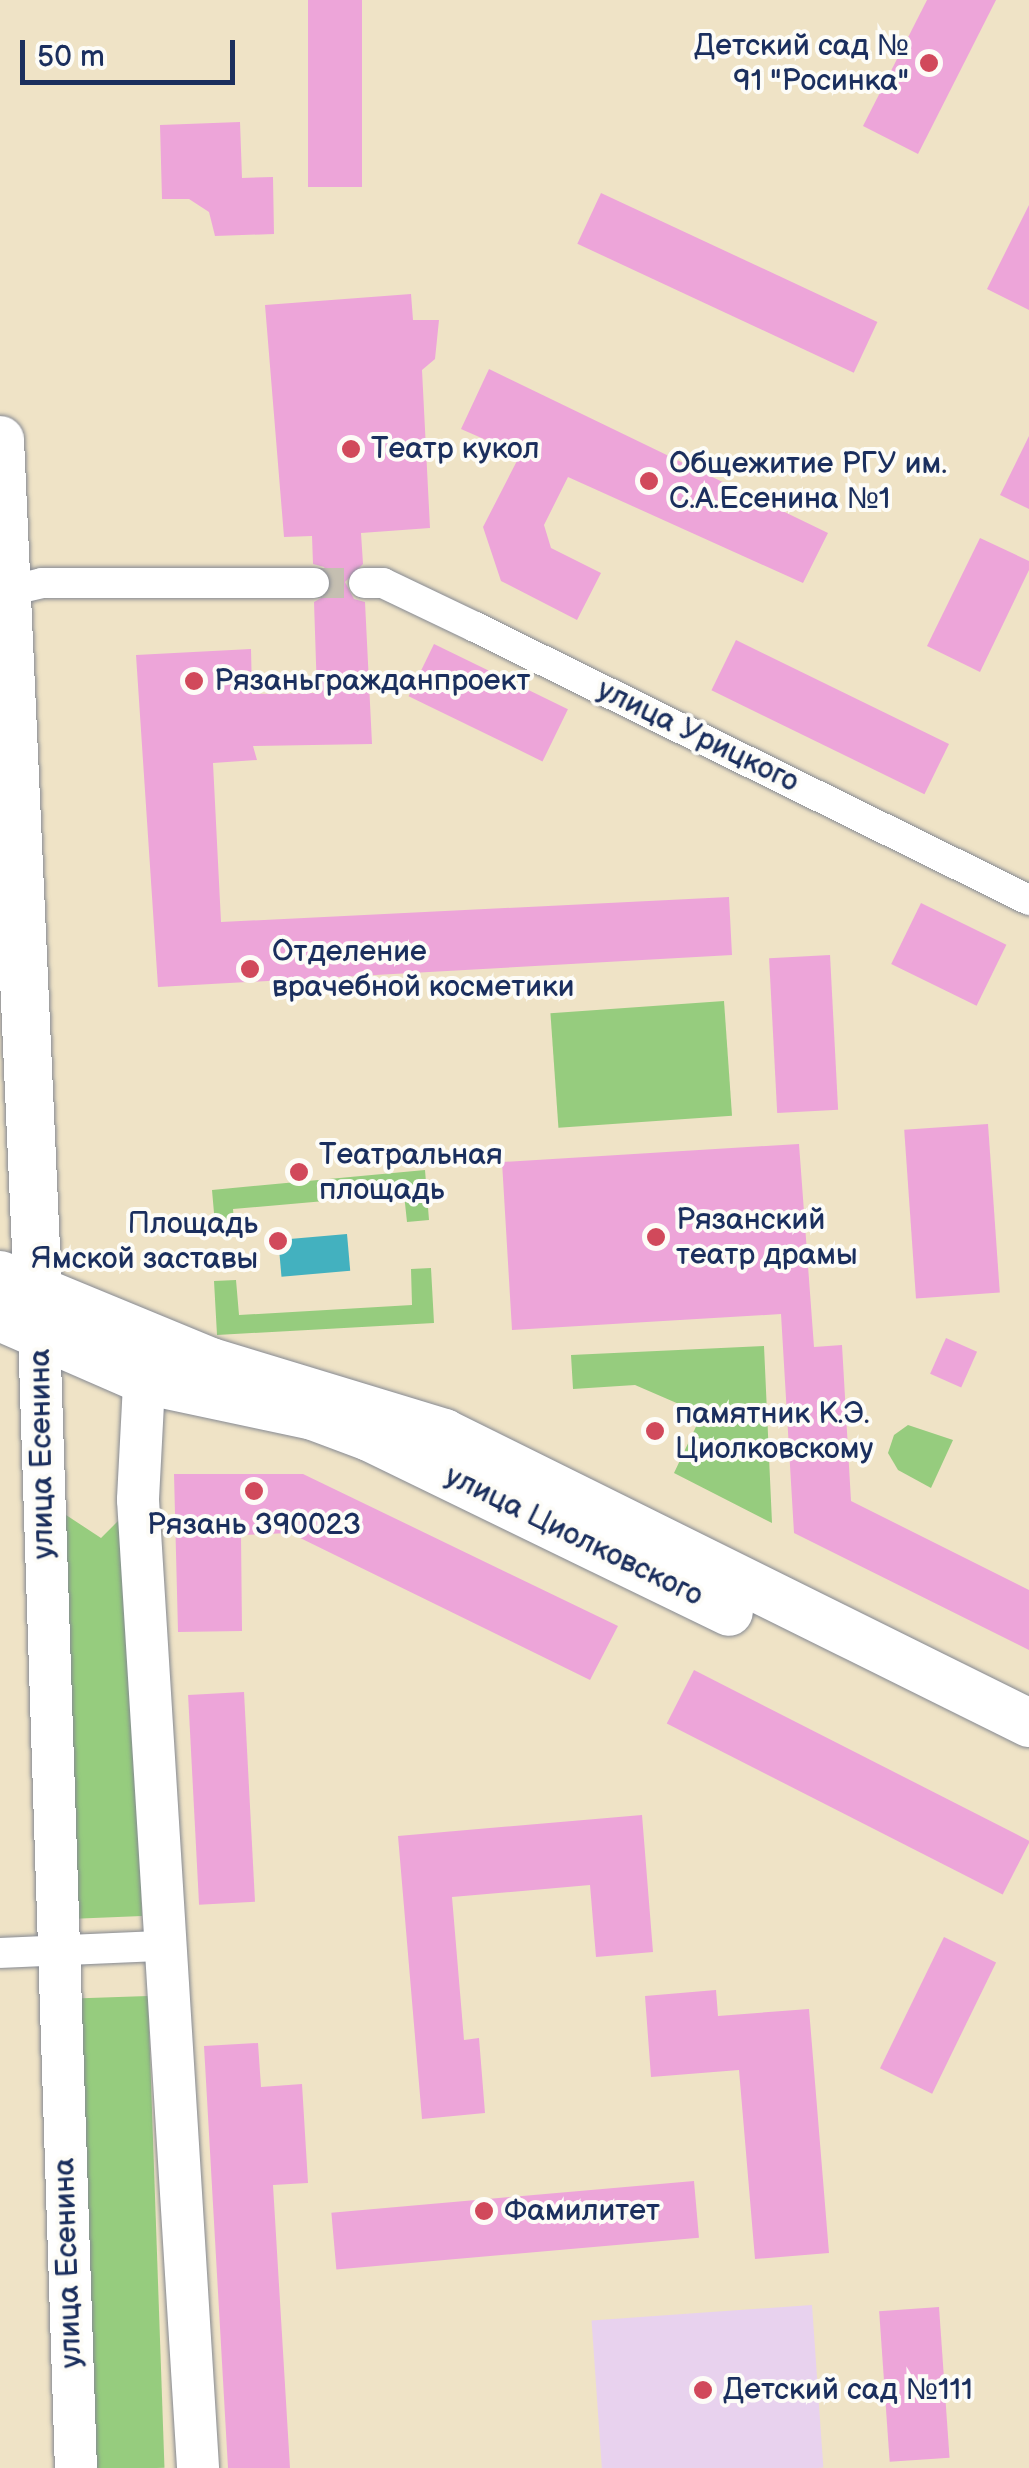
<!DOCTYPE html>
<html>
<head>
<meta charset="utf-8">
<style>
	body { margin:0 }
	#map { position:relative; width:1029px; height:2468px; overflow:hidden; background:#efe3c6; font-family:"Balsamiq Sans",sans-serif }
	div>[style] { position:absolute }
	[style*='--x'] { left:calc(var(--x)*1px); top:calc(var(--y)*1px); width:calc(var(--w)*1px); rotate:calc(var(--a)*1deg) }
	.built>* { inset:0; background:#e8d2ee; transform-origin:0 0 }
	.green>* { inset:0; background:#96cc7e; transform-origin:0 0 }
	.water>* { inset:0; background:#43b1bf; transform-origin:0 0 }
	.building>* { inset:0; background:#eda5d9; transform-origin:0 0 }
	.street-tunnel>* { height:30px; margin-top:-15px; transform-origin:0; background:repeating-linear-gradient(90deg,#c5bfb1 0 30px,transparent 0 45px) }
	.roads { filter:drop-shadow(0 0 2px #858992) drop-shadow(0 0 2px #858992) }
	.street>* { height:30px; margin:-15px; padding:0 15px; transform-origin:15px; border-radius:15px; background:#fff }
	.secondary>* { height:42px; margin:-21px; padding:0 21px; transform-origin:21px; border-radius:21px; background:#fff }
	.primary>* { height:48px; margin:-24px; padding:0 24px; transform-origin:24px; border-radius:24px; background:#fff }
	.dots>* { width:28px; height:28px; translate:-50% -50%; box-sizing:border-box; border:5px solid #fdfcf7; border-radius:50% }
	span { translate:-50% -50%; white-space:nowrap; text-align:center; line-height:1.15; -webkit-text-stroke:8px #fdfcf7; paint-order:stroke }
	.poi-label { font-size:30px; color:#1b2f5e }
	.right { translate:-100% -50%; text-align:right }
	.left { translate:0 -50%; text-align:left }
	.street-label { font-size:30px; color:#1b2f5e }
	.scale { position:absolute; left:20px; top:40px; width:215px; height:45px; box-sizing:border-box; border:5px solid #1b2f5e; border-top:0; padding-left:12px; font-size:30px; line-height:35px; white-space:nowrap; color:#1b2f5e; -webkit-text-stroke:8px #fdfcf7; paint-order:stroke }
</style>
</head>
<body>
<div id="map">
	<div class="built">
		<div style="left:812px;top:2305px;width:163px;height:221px;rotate:86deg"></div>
	</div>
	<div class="green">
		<div style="left:724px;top:1001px;width:115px;height:174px;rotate:86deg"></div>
		<div style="clip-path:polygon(425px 1170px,429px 1220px,407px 1222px,404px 1194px,233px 1209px,235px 1234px,216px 1236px,212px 1190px)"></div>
		<div style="clip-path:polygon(431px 1268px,434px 1323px,217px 1335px,214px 1281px,236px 1280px,239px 1315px,412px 1305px,411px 1269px)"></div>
		<div style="clip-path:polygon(764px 1346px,772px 1523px,674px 1473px,702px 1414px,635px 1385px,573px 1389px,571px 1355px)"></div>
		<div style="clip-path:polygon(908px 1425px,953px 1440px,931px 1488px,898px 1470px,888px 1453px,894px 1435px)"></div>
		<div style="clip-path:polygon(129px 1510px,142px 1916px,69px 1919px,63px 1513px,101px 1538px)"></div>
		<div style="left:148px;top:1996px;width:472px;height:81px;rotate:88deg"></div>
	</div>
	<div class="water">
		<div style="left:347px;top:1234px;width:37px;height:69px;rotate:85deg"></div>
	</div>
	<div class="building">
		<div style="left:308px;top:0;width:54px;height:187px"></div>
		<div style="clip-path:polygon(927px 0,996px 0,918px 154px,863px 126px)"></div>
		<div style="clip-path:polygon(240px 122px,242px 178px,273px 177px,274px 234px,215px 236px,209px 212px,189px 199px,162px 199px,160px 125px)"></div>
		<div style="left:601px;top:193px;width:305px;height:56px;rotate:25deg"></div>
		<div style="clip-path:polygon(1029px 205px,1029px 310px,987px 289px)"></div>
		<div style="clip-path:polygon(411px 294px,413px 320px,439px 320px,435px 359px,422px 370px,430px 528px,361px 533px,363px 564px,345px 582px,354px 599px,365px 602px,372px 744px,253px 746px,257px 760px,213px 763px,221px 922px,729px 897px,732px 955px,158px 987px,136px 655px,251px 649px,252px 694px,317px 693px,314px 602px,330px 593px,333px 582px,324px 567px,313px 564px,312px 536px,284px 537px,265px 305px)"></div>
		<div style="clip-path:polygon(489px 369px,828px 533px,803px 583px,568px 477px,544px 525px,551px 548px,601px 573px,577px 620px,501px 581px,483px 527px,520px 455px,461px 429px)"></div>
		<div style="clip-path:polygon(1029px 436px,1029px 509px,1000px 495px)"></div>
		<div style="clip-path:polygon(980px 538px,1029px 561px,1029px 570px,980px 672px,927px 646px)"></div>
		<div style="left:736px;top:640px;width:237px;height:56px;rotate:26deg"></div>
		<div style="left:434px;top:644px;width:149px;height:58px;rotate:26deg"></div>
		<div style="left:921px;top:903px;width:95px;height:68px;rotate:26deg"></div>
		<div style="left:830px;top:955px;width:155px;height:61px;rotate:87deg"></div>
		<div style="left:988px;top:1124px;width:169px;height:84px;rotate:86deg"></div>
		<div style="clip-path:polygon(799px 1144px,814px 1347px,842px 1345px,851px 1501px,1029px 1590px,1029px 1650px,794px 1533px,781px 1314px,512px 1330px,502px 1162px)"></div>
		<div style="left:946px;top:1338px;width:34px;height:39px;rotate:24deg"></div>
		<div style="clip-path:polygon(174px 1474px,303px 1474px,618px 1626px,590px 1680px,290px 1533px,241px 1535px,242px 1631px,178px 1632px)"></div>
		<div style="left:694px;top:1670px;width:377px;height:60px;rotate:27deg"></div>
		<div style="left:244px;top:1692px;width:210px;height:56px;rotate:87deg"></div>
		<div style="clip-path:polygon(642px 1815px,653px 1952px,596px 1957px,590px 1885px,452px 1897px,464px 2040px,479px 2038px,485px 2113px,422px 2119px,398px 1836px)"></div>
		<div style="left:944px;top:1937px;width:58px;height:146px;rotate:26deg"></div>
		<div style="clip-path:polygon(716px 1990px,718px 2016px,809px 2009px,829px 2253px,755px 2259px,739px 2070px,651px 2077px,645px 1996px)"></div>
		<div style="clip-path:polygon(258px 2043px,261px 2087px,302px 2084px,308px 2183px,273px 2185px,290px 2468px,228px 2468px,204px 2046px)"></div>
		<div style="left:694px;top:2181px;width:57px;height:364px;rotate:85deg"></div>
		<div style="left:939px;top:2307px;width:151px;height:60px;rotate:86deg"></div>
	</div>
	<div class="street-tunnel">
		<div style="--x:314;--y:583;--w:50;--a:0"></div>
	</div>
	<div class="roads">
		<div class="street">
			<div style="--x:364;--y:583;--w:19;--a:0"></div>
			<div style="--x:383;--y:583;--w:102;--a:25.6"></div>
			<div style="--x:475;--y:627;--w:618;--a:26.23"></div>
			<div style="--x:0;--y:593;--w:43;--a:-13.4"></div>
			<div style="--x:42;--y:583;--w:272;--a:0"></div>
			<div style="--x:0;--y:1953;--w:161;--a:-2.5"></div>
		</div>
		<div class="secondary">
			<div style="--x:39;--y:1331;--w:1138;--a:88.14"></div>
			<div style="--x:146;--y:1346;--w:154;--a:93"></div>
			<div style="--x:138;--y:1500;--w:970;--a:86.45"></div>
		</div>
		<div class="primary">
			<div style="--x:0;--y:440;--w:878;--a:87.45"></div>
			<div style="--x:0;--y:1275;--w:228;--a:22.4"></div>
			<div style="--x:211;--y:1362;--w:244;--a:16.9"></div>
			<div style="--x:444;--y:1433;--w:653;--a:26.37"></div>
			<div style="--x:0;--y:1317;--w:157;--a:23.6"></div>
			<div style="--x:144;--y:1380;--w:173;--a:12"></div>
			<div style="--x:313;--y:1416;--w:60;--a:20.6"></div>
			<div style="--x:369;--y:1437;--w:400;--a:25.9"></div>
		</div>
	</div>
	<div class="dots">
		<div style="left:929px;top:63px;background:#d1495b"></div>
		<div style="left:351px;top:449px;background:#d1495b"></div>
		<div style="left:649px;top:481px;background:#d1495b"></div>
		<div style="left:194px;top:681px;background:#d1495b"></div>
		<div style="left:250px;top:969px;background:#d1495b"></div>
		<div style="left:299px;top:1172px;background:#d1495b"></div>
		<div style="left:656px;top:1237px;background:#d1495b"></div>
		<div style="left:278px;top:1241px;background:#d1495b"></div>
		<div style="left:655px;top:1431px;background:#d1495b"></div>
		<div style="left:254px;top:1491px;background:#d1495b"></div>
		<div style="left:484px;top:2211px;background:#d1495b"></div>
		<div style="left:703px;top:2390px;background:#d1495b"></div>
	</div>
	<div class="poi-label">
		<span class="right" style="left:909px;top:63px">Детский сад №<br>91 "Росинка"</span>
		<span class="left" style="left:371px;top:449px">Театр кукол</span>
		<span class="left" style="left:669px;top:481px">Общежитие РГУ им.<br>С.А.Есенина №1</span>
		<span class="left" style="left:214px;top:681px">Рязаньгражданпроект</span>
		<span class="left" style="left:272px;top:969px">Отделение<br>врачебной косметики</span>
		<span class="left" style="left:319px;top:1172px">Театральная<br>площадь</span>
		<span class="left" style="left:676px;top:1237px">Рязанский<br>театр драмы</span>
		<span class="right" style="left:258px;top:1241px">Площадь<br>Ямской заставы</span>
		<span class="left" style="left:675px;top:1431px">памятник К.Э.<br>Циолковскому</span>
		<span style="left:254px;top:1525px">Рязань 390023</span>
		<span class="left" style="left:504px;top:2211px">Фамилитет</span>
		<span class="left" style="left:723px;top:2390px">Детский сад №111</span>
	</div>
	<div class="street-label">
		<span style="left:698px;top:736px;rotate:26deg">улица Урицкого</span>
		<span style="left:42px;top:1454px;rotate:-91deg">улица Есенина</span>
		<span style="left:574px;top:1536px;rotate:26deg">улица Циолковского</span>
		<span style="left:68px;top:2263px;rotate:-92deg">улица Есенина</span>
	</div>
	<div class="scale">50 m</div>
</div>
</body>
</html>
